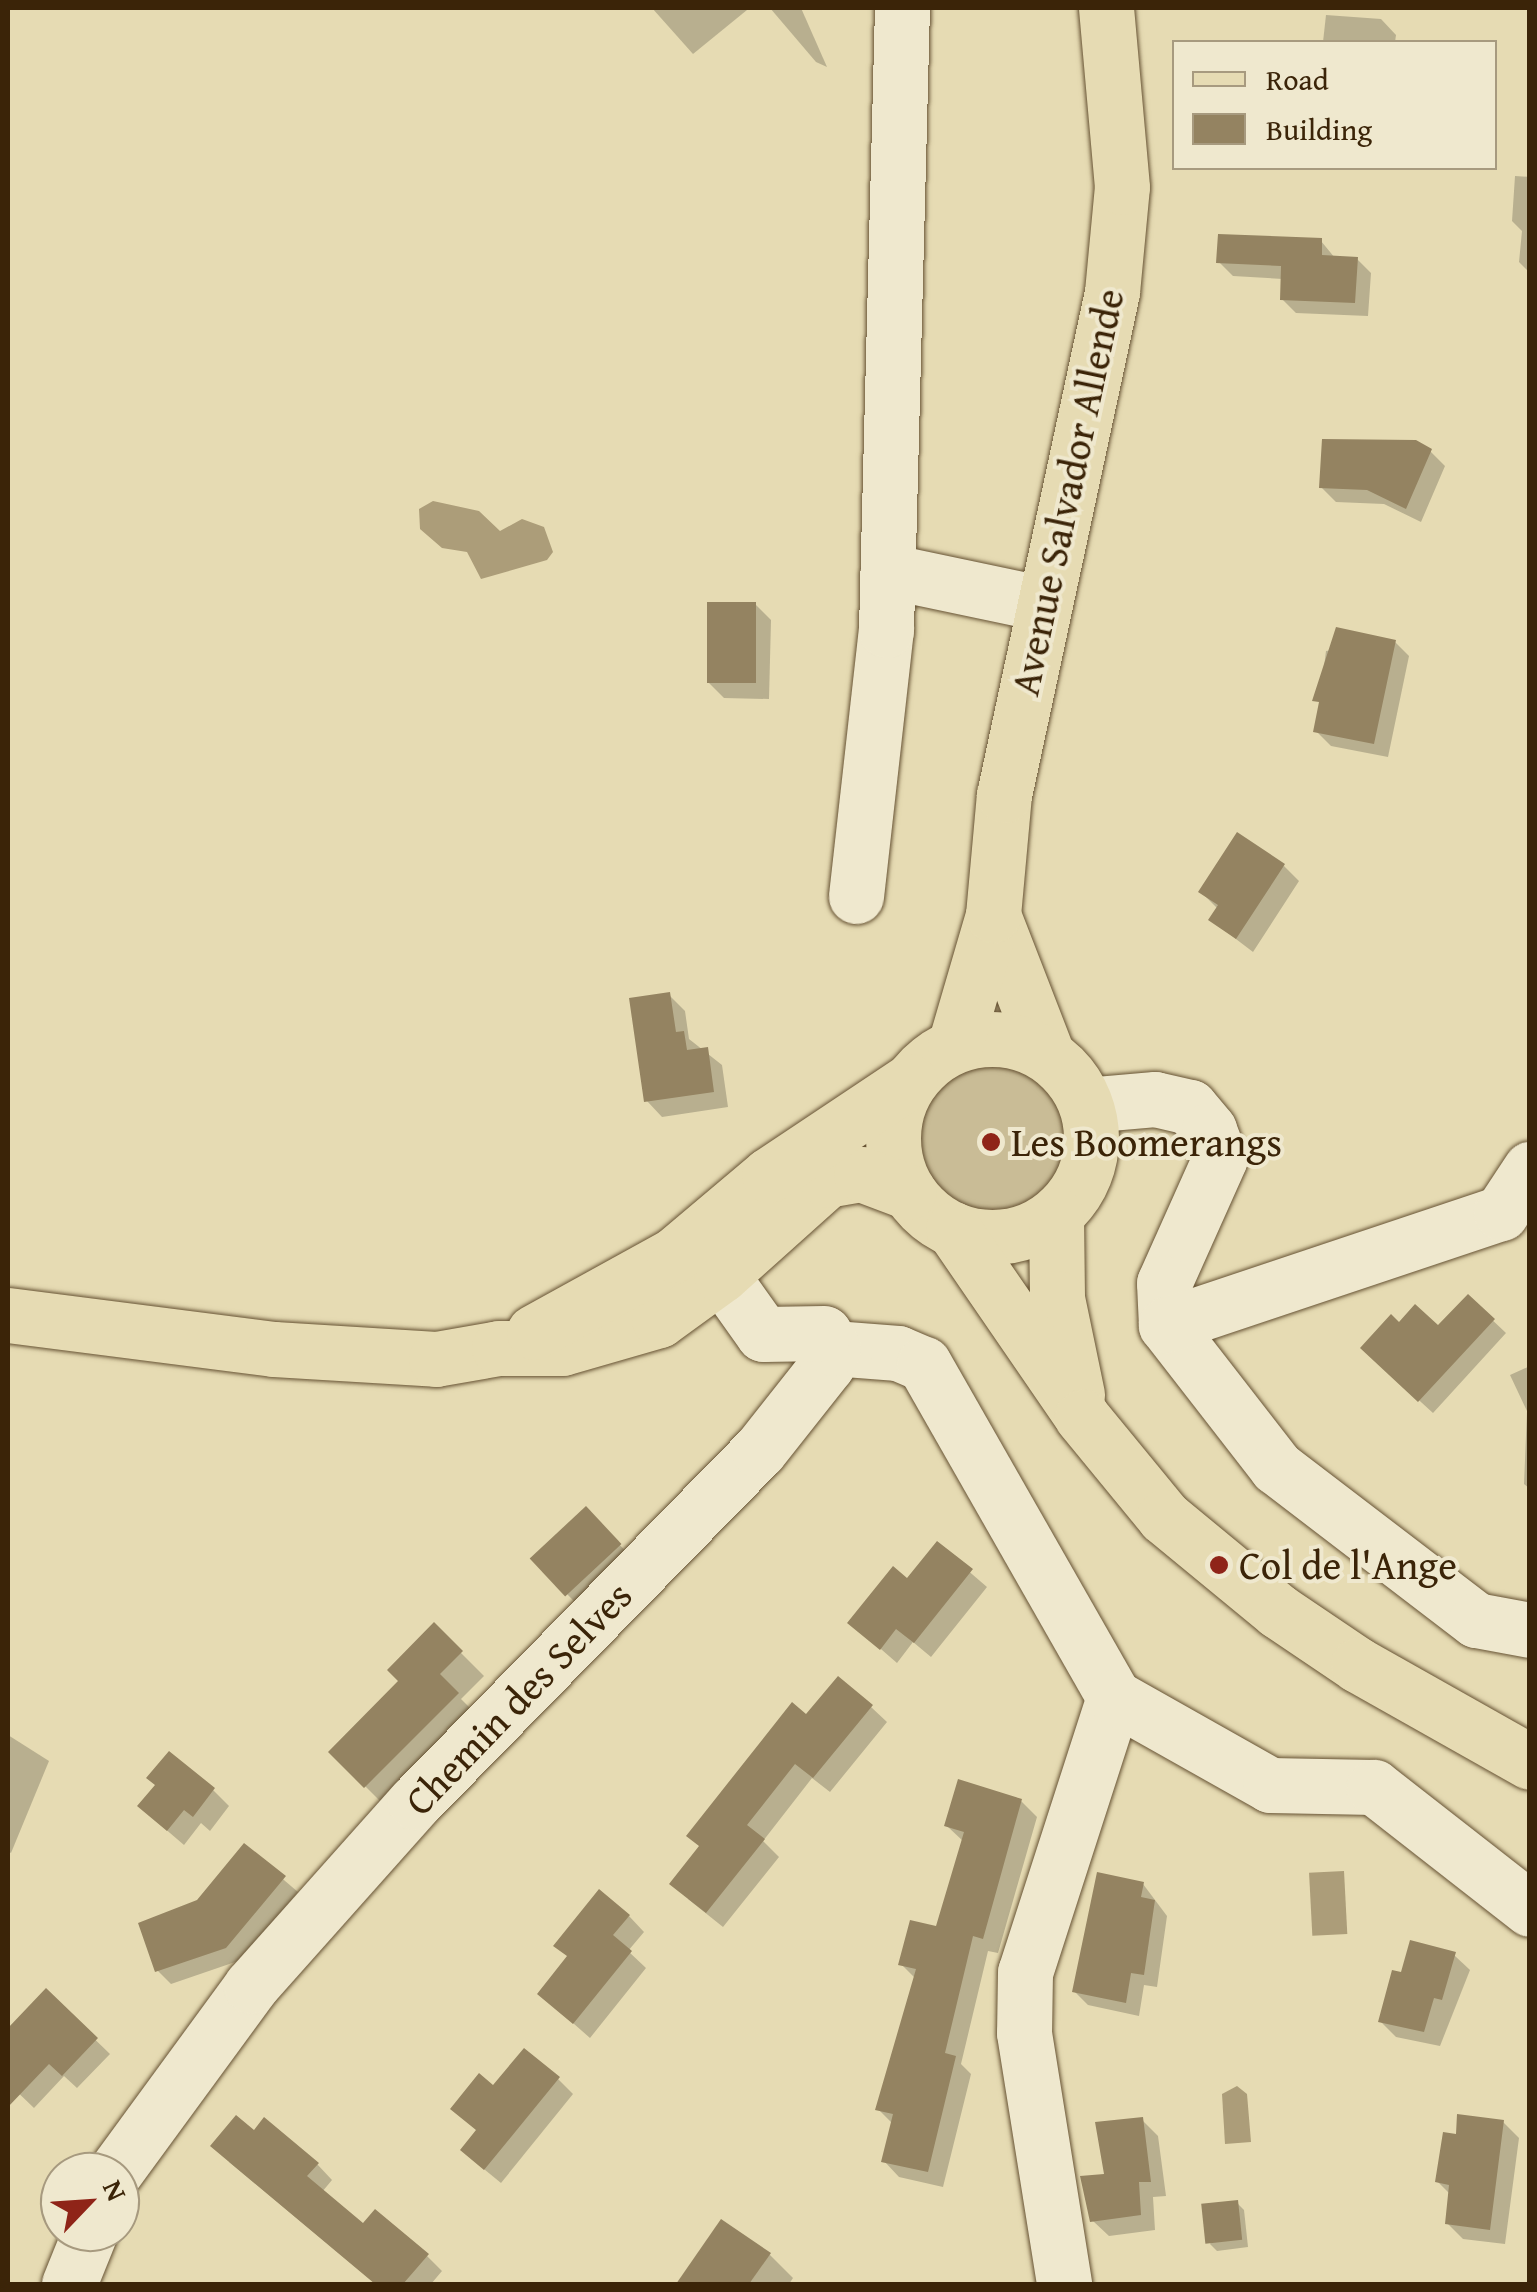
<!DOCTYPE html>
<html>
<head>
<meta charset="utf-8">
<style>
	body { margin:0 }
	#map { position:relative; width:1537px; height:2292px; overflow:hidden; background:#e6dbb3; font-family:"Gentium Book Plus",serif }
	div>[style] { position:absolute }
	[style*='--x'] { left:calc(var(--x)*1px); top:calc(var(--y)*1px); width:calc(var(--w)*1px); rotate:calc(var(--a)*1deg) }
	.green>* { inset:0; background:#c9bc96 }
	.round { border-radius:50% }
	.water>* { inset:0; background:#ac9d79; transform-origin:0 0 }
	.shadow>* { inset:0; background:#0003; transform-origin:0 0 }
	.building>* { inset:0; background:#948361; transform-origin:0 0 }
	.roads { filter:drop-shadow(0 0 2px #665233) drop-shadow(0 0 2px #665233) }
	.minor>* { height:55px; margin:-27.5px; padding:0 27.5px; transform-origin:27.5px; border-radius:27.5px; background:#efe8ce }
	.major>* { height:55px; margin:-27.5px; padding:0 27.5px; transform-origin:27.5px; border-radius:27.5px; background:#e6dbb3 }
	.major>.ring { margin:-27.5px; padding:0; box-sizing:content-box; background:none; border:55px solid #e6dbb3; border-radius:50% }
	.dots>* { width:28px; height:28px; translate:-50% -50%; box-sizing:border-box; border:5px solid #efe8ce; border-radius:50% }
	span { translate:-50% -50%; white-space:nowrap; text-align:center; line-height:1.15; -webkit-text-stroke:8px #efe8ce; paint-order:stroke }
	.street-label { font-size:40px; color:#3b2408 }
	.poi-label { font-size:40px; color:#3b2408 }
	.left { translate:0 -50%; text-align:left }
	.frame { position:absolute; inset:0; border:10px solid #3b2408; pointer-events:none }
	.legend { position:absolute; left:1172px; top:40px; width:325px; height:130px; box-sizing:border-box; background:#efe8ce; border:2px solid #a79a7f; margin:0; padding:12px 18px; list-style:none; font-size:30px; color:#3b2408 }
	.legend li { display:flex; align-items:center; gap:20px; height:50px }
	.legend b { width:50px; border:2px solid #a79a7f }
	.north { position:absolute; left:40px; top:2152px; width:100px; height:100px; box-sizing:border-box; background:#efe8ce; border:2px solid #a79a7f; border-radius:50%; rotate:65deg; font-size:28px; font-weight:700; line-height:40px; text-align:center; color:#3b2408 }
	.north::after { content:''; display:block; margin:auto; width:35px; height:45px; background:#8f2418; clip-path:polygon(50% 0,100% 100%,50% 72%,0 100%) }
</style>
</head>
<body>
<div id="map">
	<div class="green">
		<div class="round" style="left:921px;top:1065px;width:146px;height:146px"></div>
	</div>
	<div class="water">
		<div style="clip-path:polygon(433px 501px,479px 511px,500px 531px,522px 519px,544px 527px,553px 552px,547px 560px,481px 579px,467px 552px,442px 548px,420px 529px,419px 509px)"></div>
		<div style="left:1344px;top:1871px;width:63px;height:35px;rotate:87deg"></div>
		<div style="clip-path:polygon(1237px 2086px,1247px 2094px,1251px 2142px,1225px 2144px,1222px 2094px)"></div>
	</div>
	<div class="shadow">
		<div style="clip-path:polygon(652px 8px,746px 8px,747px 10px,693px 54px)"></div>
		<div style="clip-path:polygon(770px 8px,801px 8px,827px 67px,816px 62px)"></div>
		<div style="clip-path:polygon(1326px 15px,1381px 19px,1396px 35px,1395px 42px,1323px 42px)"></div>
		<div style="clip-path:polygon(1515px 176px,1530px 177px,1530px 273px,1519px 262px,1522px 231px,1512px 221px)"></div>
		<div style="clip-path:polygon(1321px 241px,1335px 258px,1357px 259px,1371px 273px,1368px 316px,1296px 313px,1282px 299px,1283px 279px,1233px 276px,1219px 262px)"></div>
		<div style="clip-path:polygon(1430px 451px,1445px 466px,1421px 522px,1384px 504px,1336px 502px,1321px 487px)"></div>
		<div style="clip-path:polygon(755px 604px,771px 620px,769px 699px,724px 698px,708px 682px)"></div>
		<div style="clip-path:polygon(1395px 642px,1409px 656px,1388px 757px,1331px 746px,1316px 731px,1326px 651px)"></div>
		<div style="clip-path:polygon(1284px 866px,1299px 881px,1253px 952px,1211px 920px,1218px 909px,1201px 892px)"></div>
		<div style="clip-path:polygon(669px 995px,685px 1011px,689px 1039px,722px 1065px,728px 1107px,662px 1117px,647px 1101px)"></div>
		<div style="clip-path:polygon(1468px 1297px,1506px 1333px,1433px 1413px,1376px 1361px,1399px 1325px,1438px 1329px)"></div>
		<div style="clip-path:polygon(1530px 1366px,1530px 1489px,1524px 1484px,1527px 1411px,1510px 1375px)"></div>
		<div style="left:586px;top:1510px;width:66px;height:72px;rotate:46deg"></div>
		<div style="clip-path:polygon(937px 1544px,987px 1587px,931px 1657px,913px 1642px,897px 1663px,851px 1623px,908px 1581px)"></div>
		<div style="clip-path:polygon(434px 1626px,484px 1676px,461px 1699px,480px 1718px,389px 1810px,331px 1752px,402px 1681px)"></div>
		<div style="clip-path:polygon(871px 1707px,887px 1722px,830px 1792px,812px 1778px,763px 1841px,779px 1857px,723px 1927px,688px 1899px,807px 1718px)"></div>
		<div style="clip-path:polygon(8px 1735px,49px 1761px,11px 1853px,8px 1851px)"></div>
		<div style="clip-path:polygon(213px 1790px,229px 1806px,210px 1831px,201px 1823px,184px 1845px,156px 1821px)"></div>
		<div style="clip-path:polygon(1021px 1801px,1037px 1817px,998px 1953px,988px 1951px,961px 2064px,971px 2074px,943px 2187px,899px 2177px,884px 2161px,893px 2124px,878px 2109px,916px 1979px,901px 1964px,938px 1929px,964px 1842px,947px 1826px)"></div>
		<div style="clip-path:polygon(244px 1846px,298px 1892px,241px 1960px,171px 1984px,157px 1970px,198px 1902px)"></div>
		<div style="clip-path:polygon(1143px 1884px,1167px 1916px,1157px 1987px,1144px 1985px,1139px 2016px,1088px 2005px,1075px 1992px)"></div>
		<div style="clip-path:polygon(629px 1916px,644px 1932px,628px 1951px,646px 1968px,590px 2038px,540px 1994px)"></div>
		<div style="clip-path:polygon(1454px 1955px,1470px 1970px,1440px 2046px,1396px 2037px,1380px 2021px,1402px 1975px)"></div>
		<div style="clip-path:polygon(46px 1992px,110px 2054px,77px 2088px,64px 2076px,34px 2108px,8px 2083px,8px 2047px)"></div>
		<div style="clip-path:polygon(558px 2079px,573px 2094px,501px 2183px,479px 2165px,478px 2132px,494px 2089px)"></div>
		<div style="clip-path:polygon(1142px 2120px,1158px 2136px,1166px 2196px,1153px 2197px,1155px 2230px,1109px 2236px,1093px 2221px,1107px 2176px)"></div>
		<div style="clip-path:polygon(1503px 2122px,1519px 2138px,1505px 2244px,1463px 2239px,1447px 2223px,1450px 2194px,1438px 2182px,1458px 2137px)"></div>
		<div style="clip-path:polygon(254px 2134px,317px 2164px,332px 2180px,322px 2192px,364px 2226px,427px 2256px,442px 2271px,431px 2284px,376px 2284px,229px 2162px)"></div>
		<div style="clip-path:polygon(1237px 2203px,1244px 2210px,1248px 2247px,1217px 2251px,1210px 2244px)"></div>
		<div style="clip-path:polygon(722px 2222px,770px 2255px,793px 2278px,789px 2284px,683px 2284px)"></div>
	</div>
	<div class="building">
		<div style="clip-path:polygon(1218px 234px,1322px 238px,1322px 255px,1358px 257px,1355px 303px,1280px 300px,1281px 266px,1216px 263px)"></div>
		<div style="clip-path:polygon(1322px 439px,1416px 440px,1432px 449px,1406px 509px,1367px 490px,1319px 488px)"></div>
		<div style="left:707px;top:602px;width:49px;height:81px"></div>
		<div style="clip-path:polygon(1336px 627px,1396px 640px,1374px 744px,1313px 732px,1319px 702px,1312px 701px)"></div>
		<div style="clip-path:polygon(1237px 832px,1285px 864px,1236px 939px,1208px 920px,1218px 905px,1198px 892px)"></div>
		<div style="clip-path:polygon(670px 992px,676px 1032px,684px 1031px,687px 1050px,708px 1047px,714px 1092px,644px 1102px,629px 998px)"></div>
		<div style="clip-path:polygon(1468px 1294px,1495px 1319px,1418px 1402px,1360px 1348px,1391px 1314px,1399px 1322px,1415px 1304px,1438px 1325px)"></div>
		<div style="left:586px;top:1506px;width:52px;height:77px;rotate:47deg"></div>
		<div style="clip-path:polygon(937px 1541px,973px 1569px,914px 1643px,896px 1629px,880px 1650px,847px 1623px,893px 1566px,907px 1578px)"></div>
		<div style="clip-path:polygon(434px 1622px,463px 1651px,440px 1674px,459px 1693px,364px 1788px,328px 1752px,398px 1681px,387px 1670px)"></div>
		<div style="clip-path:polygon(838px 1676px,873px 1705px,813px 1778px,795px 1764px,747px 1825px,765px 1839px,706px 1913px,669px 1884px,699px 1846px,686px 1836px,792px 1702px,806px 1714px)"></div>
		<div style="clip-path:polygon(169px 1751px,215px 1788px,193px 1817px,184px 1810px,167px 1831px,137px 1806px,155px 1785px,146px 1778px)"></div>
		<div style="clip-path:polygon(958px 1779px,1022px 1799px,983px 1939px,973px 1936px,945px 2053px,956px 2056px,928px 2172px,881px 2162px,893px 2114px,875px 2110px,916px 1969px,898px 1965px,910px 1920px,936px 1926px,964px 1832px,944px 1826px)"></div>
		<div style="clip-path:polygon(244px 1843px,286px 1876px,226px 1948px,155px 1972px,138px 1923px,197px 1900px)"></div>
		<div style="clip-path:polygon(1097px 1872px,1144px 1882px,1141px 1897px,1155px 1900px,1144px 1975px,1131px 1973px,1126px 2003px,1072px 1992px)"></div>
		<div style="clip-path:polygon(599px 1889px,630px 1915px,613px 1935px,632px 1951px,573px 2024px,537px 1994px,567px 1956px,553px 1946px)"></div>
		<div style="clip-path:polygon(1410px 1940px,1456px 1952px,1442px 2000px,1434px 1998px,1424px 2032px,1378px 2022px,1392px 1970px,1401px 1972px)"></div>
		<div style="clip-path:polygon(46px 1988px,98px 2038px,62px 2076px,49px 2064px,8px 2107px,8px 2028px)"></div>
		<div style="clip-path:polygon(524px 2048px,560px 2077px,484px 2170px,460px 2150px,476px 2130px,450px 2109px,479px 2073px,493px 2085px)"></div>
		<div style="clip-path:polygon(1457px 2114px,1504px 2120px,1490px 2230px,1445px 2224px,1449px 2185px,1435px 2182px,1443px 2132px,1456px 2134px)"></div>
		<div style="clip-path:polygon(236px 2115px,254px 2130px,264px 2117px,319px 2163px,307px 2176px,363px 2223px,375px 2209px,429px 2254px,403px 2284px,375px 2284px,210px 2146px)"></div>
		<div style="clip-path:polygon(1143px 2117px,1151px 2182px,1139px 2182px,1141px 2215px,1090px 2222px,1080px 2176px,1104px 2174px,1095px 2122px)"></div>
		<div style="left:1238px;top:2200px;width:40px;height:37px;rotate:84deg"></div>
		<div style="clip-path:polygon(721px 2219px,771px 2253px,749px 2284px,676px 2284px)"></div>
	</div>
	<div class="roads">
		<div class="minor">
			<div style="--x:888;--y:571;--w:160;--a:11.9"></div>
			<div style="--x:856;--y:896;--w:268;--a:-83.6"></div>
			<div style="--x:886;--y:630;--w:622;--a:-88.53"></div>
			<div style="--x:1086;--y:1105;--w:69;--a:-5"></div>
			<div style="--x:1155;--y:1099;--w:36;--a:13"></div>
			<div style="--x:1190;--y:1107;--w:30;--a:50"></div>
			<div style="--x:1209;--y:1130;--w:30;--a:69"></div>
			<div style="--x:1220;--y:1158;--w:137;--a:114.1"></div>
			<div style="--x:1164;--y:1283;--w:42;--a:87.3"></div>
			<div style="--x:1166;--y:1325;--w:180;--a:52.2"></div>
			<div style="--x:1276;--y:1467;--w:252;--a:37.4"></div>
			<div style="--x:1476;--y:1620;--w:55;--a:10.5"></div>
			<div style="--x:1166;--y:1325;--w:353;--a:-18.5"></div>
			<div style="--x:1501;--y:1213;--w:53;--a:-56.6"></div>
			<div style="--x:833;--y:1348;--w:65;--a:4.4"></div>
			<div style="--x:898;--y:1353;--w:28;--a:23"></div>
			<div style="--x:924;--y:1364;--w:383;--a:60.3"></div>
			<div style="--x:1114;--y:1697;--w:289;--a:107.9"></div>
			<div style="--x:1025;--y:1972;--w:61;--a:90.9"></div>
			<div style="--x:1024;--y:2033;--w:254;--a:80.9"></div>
			<div style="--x:1114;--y:1697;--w:179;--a:29.4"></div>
			<div style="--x:1270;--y:1785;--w:104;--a:1.1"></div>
			<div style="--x:1374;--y:1787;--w:198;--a:38"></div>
			<div style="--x:115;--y:2172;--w:230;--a:-53.8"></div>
			<div style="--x:251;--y:1986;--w:246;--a:-48.3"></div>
			<div style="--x:415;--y:1802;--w:491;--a:-45.6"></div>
			<div style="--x:759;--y:1451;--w:110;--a:-51.7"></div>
			<div style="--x:827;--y:1365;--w:18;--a:-71"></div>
			<div style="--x:833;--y:1348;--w:17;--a:-121"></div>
			<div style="--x:824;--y:1333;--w:61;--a:179.1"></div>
			<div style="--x:763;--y:1334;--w:72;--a:-125.4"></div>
			<div style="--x:721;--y:1275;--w:24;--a:-102"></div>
			<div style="--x:716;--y:1252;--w:22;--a:-47"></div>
			<div style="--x:69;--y:2284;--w:56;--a:-68"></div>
		</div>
		<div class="major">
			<div style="--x:993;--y:915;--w:149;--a:68.8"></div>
			<div class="ring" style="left:893px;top:1039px;width:143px;height:143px"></div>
			<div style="--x:955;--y:1045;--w:135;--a:-73.7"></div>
			<div style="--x:993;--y:915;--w:121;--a:-84.8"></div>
			<div style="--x:1004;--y:795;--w:514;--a:-77.88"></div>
			<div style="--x:1112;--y:292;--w:105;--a:-84.6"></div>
			<div style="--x:1122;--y:187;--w:180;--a:-95.1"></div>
			<div style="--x:1056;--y:1215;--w:83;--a:89.3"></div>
			<div style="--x:1057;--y:1298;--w:99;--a:78.3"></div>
			<div style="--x:953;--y:1229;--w:228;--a:55.5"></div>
			<div style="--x:1082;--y:1417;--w:129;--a:50.6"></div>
			<div style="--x:1164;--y:1517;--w:148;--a:39.5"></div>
			<div style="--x:1278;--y:1611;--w:97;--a:34"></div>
			<div style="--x:1358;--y:1665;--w:197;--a:29.4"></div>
			<div style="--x:8;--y:1315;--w:268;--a:7.3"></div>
			<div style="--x:274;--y:1349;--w:162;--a:3.5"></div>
			<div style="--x:436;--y:1359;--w:64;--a:-9.9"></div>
			<div style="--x:499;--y:1348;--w:63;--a:0"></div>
			<div style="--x:562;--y:1348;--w:101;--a:-16.1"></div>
			<div style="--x:659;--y:1320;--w:77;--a:-36"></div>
			<div style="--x:721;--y:1275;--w:142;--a:-41.9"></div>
			<div style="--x:827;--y:1180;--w:35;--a:-10"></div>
			<div style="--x:861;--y:1174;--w:51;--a:20.6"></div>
			<div style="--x:534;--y:1332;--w:160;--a:-28.8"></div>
			<div style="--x:674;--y:1255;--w:124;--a:-40.1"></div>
			<div style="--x:769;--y:1175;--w:169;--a:-33.7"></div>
		</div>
	</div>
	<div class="dots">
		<div style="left:991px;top:1142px;background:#8f2418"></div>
		<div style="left:1219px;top:1565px;background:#8f2418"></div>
	</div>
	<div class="street-label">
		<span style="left:1067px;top:492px;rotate:-78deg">Avenue Salvador Allende</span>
		<span style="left:518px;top:1698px;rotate:-46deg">Chemin des Selves</span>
	</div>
	<div class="poi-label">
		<span class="left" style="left:1011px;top:1142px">Les Boomerangs</span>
		<span class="left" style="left:1239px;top:1565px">Col de l'Ange</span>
	</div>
	<div class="frame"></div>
	<ul class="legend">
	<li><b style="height:12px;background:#e6dbb3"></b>Road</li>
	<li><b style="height:28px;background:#948361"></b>Building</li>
	</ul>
	<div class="north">N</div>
</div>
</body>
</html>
